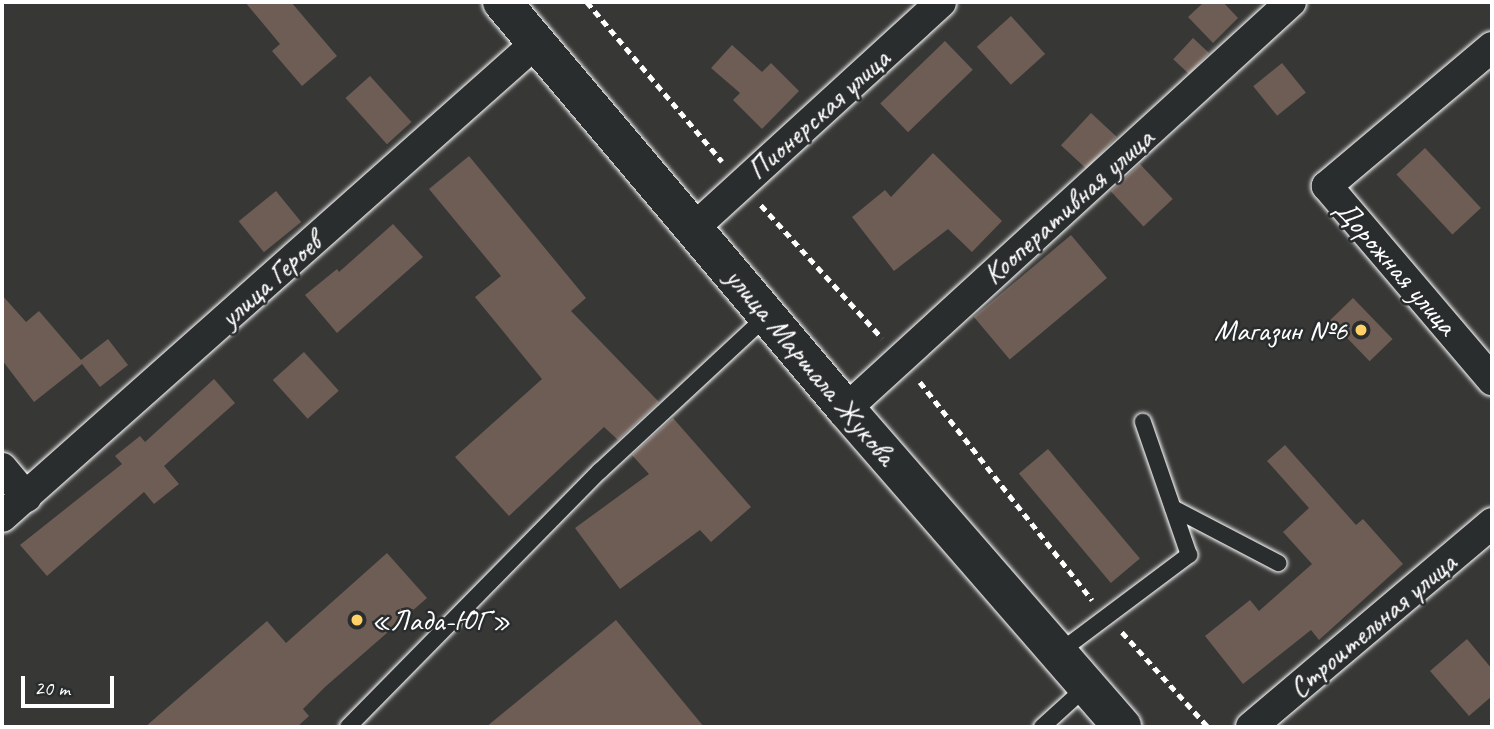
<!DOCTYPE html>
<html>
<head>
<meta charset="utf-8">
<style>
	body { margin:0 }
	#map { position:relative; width:1494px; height:729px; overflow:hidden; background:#373736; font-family:Caveat,sans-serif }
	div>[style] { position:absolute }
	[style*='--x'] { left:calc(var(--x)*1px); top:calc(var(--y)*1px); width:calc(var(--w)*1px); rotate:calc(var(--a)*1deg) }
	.building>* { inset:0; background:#6d5d55; transform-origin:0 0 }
	.path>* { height:4.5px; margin-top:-2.25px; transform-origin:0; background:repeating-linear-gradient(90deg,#fff 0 7px,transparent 0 12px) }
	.roads { filter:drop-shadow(0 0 2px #fff) drop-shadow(0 0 2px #fff) }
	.service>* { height:16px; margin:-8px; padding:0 8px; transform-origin:8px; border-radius:8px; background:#2a2d2e }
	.minor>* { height:30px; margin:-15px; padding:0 15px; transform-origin:15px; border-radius:15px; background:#2a2d2e }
	.secondary>* { height:38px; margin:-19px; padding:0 19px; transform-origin:19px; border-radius:19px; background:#2a2d2e }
	.dots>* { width:19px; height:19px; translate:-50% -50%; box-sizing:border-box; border:4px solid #2a2d2e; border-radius:50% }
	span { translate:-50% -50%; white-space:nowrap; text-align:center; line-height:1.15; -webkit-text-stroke:5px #2a2d2e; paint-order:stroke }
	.street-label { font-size:30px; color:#fff }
	.poi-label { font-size:30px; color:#fff }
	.right { translate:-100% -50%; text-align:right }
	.left { translate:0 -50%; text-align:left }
	.frame { position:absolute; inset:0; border:4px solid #fff; pointer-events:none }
	.scale { position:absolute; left:21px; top:676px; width:93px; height:32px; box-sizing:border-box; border:4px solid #fff; border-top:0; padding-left:9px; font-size:21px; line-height:24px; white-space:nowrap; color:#fff; -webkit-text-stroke:5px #2a2d2e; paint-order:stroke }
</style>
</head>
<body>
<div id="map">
	<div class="building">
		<div style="clip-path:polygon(245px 2px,291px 2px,337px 56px,302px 86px,272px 51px,280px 44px)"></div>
		<div style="clip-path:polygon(1204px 2px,1223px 2px,1238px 18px,1213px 43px,1188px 17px)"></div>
		<div style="left:1011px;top:16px;width:51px;height:46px;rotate:48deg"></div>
		<div style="left:1193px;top:38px;width:22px;height:29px;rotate:43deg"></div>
		<div style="left:945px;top:41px;width:40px;height:90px;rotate:46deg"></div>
		<div style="clip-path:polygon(732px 45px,762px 72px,771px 63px,799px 91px,762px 129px,733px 100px,740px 93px,711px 68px)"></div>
		<div style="left:1282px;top:63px;width:38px;height:37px;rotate:51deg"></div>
		<div style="left:370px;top:76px;width:62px;height:33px;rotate:48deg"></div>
		<div style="left:1091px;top:113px;width:35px;height:44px;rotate:43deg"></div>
		<div style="left:1425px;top:148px;width:82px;height:39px;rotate:47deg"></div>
		<div style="clip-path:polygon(933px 153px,1002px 221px,972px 252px,948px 229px,894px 271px,852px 217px,885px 190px,891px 197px)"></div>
		<div style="clip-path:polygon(469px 156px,586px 298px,571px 311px,659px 402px,618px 440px,604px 427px,509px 516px,455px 457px,542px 379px,475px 297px,501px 276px,429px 189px)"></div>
		<div style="left:1140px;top:164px;width:48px;height:40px;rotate:47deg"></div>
		<div style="left:276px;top:191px;width:40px;height:48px;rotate:51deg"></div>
		<div style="clip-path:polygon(393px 224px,423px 257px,337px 333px,305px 295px,337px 269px,339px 272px)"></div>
		<div style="left:1071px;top:235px;width:56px;height:127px;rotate:50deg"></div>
		<div style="clip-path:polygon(2px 295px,26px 322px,39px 311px,81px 360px,108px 339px,128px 365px,100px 387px,82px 364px,34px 402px,2px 360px)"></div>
		<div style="left:1353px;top:298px;width:57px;height:32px;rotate:46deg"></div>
		<div style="left:304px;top:352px;width:52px;height:42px;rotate:48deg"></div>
		<div style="clip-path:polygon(214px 379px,235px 403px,164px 466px,179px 484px,154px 504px,144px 492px,47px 576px,20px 545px,122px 464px,115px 456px,140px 436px,145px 442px)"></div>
		<div style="clip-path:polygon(673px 418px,751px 507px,711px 542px,700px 530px,620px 589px,575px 528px,649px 474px,632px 455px)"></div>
		<div style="clip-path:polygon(1285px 445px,1356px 525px,1363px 519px,1403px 564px,1319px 640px,1311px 630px,1243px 684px,1205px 636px,1250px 600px,1259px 611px,1312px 564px,1283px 532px,1309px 508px,1267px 461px)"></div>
		<div style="left:1048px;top:449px;width:143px;height:38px;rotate:50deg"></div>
		<div style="clip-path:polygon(387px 553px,427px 598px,325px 687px,303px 709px,309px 716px,297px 727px,145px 727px,267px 621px,286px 643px)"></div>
		<div style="clip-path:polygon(616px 620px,704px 727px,486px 727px)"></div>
		<div style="clip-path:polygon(1467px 639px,1492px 669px,1492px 696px,1469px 716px,1430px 671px)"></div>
	</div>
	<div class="path">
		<div style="--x:587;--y:2;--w:209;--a:49.7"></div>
		<div style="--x:761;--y:205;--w:180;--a:47.7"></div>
		<div style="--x:920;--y:382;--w:278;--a:51.7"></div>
		<div style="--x:1122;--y:632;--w:128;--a:47.8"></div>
	</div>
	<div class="roads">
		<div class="service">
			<div style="--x:1173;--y:508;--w:119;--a:27.6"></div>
			<div style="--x:1058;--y:653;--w:164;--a:-36.8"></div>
			<div style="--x:1189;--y:555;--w:141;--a:-109.1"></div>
			<div style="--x:348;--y:727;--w:359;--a:-45.5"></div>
			<div style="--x:600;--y:471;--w:229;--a:-42.9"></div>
			<div style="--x:1042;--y:727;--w:61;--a:-42.3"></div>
		</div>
		<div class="minor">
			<div style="--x:1492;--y:47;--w:216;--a:139.9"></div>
			<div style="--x:1327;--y:186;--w:255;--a:49.6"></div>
			<div style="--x:695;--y:227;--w:333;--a:-42.4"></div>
			<div style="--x:846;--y:409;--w:603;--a:-42.45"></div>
			<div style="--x:2;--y:468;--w:38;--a:50"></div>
			<div style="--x:2;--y:517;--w:715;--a:-41.6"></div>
			<div style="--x:1251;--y:727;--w:316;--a:-40.2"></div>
		</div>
		<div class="secondary">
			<div style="--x:502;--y:2;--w:533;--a:49.8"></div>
			<div style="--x:846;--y:409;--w:421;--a:49"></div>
		</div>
	</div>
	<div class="dots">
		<div style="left:1361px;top:330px;background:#ffd166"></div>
		<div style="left:357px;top:620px;background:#ffd166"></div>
	</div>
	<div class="street-label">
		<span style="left:818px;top:114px;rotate:-42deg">Пионерская улица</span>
		<span style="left:1068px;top:206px;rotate:-42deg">Кооперативная улица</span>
		<span style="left:1396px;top:267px;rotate:49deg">Дорожная улица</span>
		<span style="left:270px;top:280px;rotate:-42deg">улица Героев</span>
		<span style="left:811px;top:366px;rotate:50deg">улица Маршала Жукова</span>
		<span style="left:1372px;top:625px;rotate:-40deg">Строительная улица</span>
	</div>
	<div class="poi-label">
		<span class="right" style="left:1347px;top:330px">Магазин №6</span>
		<span class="left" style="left:371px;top:620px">«Лада-ЮГ»</span>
	</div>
	<div class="frame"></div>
	<div class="scale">20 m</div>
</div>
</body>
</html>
